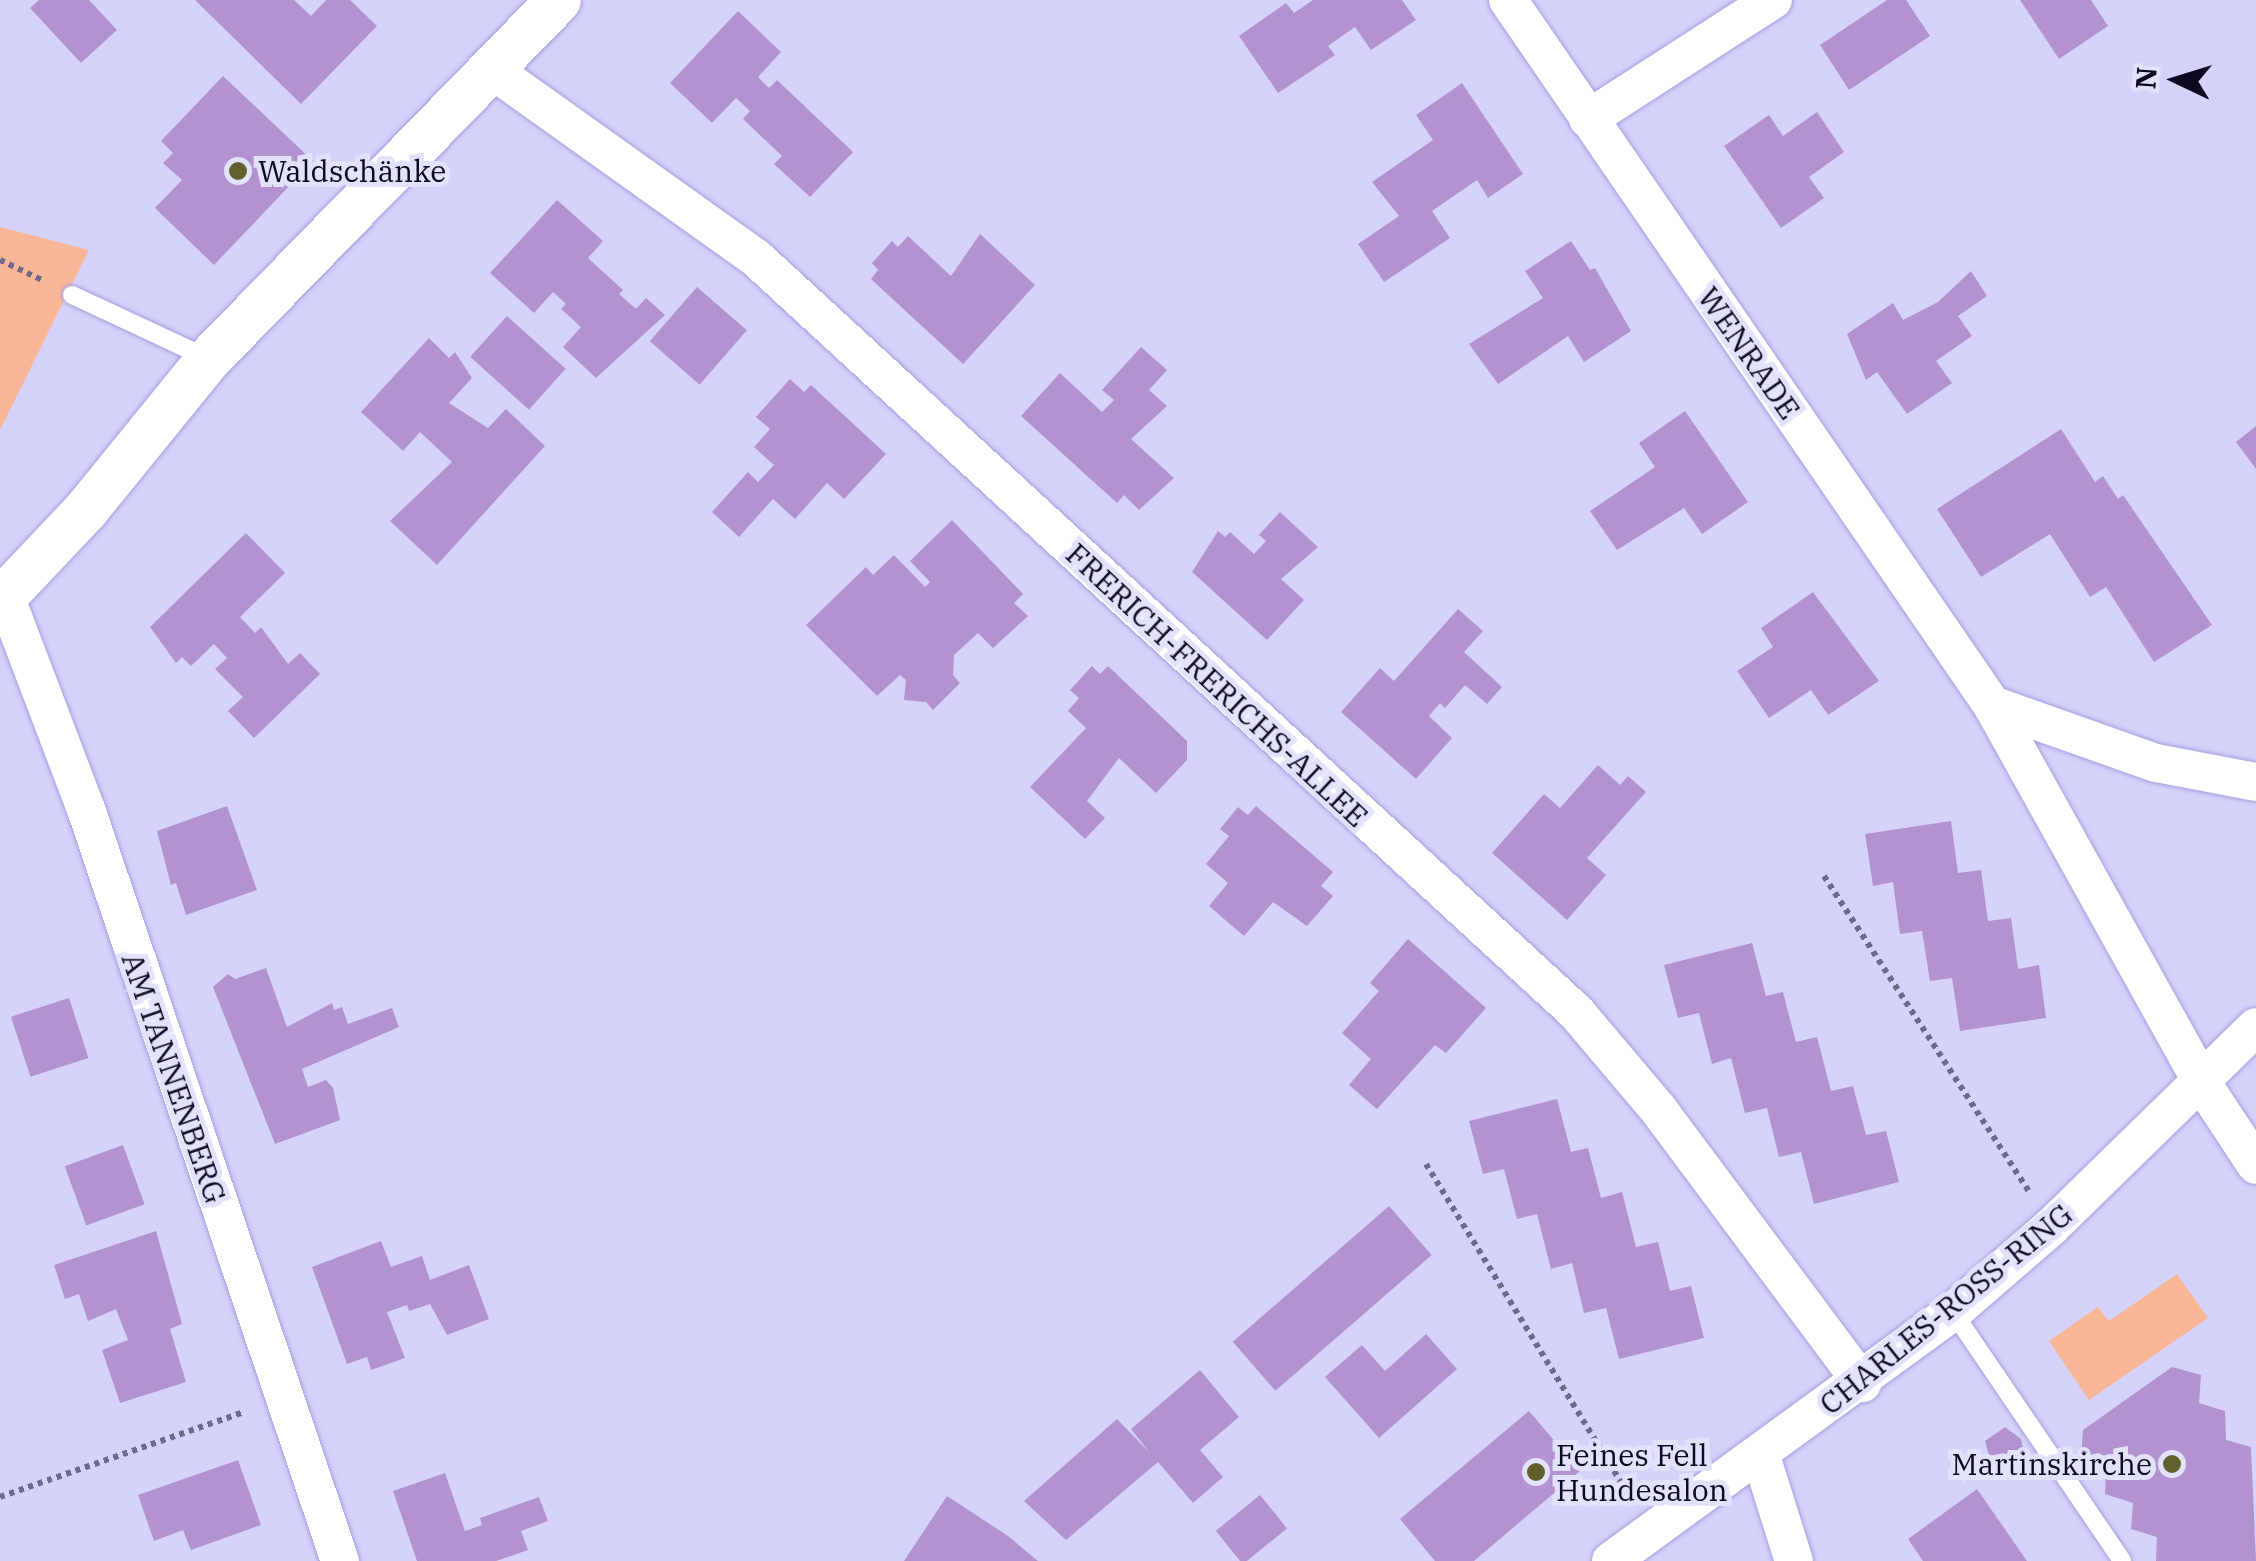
<!DOCTYPE html>
<html>
<head>
<meta charset="utf-8">
<style>
	body { margin:0 }
	#map { position:relative; width:2256px; height:1561px; overflow:hidden; background:#d5d3fb; font-family:"IBM Plex Serif",serif }
	div>[style] { position:absolute }
	[style*='--x'] { left:calc(var(--x)*1px); top:calc(var(--y)*1px); width:calc(var(--w)*1px); rotate:calc(var(--a)*1deg) }
	.green>* { inset:0; background:#f8b696 }
	.building>* { inset:0; background:#b293cf; transform-origin:0 0 }
	.path>* { height:6px; margin-top:-3px; transform-origin:0; background:repeating-linear-gradient(90deg,#6e6b8a 0 5px,transparent 0 10px) }
	.roads { filter:drop-shadow(0 0 2px #a49fdf) drop-shadow(0 0 2px #a49fdf) }
	.service>* { height:18px; margin:-9px; padding:0 9px; transform-origin:9px; border-radius:9px; background:#fff }
	.minor>* { height:38px; margin:-19px; padding:0 19px; transform-origin:19px; border-radius:19px; background:#fff }
	.tertiary>* { height:45px; margin:-22.5px; padding:0 22.5px; transform-origin:22.5px; border-radius:22.5px; background:#fff }
	.dots>* { width:28px; height:28px; translate:-50% -50%; box-sizing:border-box; border:5px solid #e3e2fd; border-radius:50% }
	span { translate:-50% -50%; white-space:nowrap; text-align:center; line-height:1.15; -webkit-text-stroke:10px #e3e2fd; paint-order:stroke }
	.poi-label { font-size:30px; color:#0d091f }
	.left { translate:0 -50%; text-align:left }
	.right { translate:-100% -50%; text-align:right }
	.street-label { font-size:30px; color:#0d091f }
	.north { position:absolute; left:2126px; top:30px; width:100px; height:100px; -webkit-text-stroke:8px #e3e2fd; paint-order:stroke; rotate:274deg; font-size:28px; font-weight:700; line-height:40px; text-align:center; color:#0d091f }
	.north::after { content:''; display:block; margin:auto; width:35px; height:45px; background:#0d091f; clip-path:polygon(50% 0,100% 100%,50% 72%,0 100%) }
</style>
</head>
<body>
<div id="map">
	<div class="green">
		<div style="clip-path:polygon(0 227px,89px 250px,0 430px)"></div>
		<div style="clip-path:polygon(2177px 1274px,2208px 1318px,2089px 1400px,2049px 1341px,2098px 1307px,2109px 1321px)"></div>
	</div>
	<div class="building">
		<div style="clip-path:polygon(39px 0,89px 0,117px 30px,81px 63px,30px 8px)"></div>
		<div style="clip-path:polygon(195px 0,294px 0,311px 16px,326px 0,350px 0,377px 26px,301px 104px)"></div>
		<div style="clip-path:polygon(1313px 0,1402px 0,1416px 20px,1371px 50px,1355px 27px,1328px 46px,1335px 55px,1278px 93px,1239px 36px,1286px 3px,1294px 13px)"></div>
		<div style="clip-path:polygon(1887px 0,1906px 0,1930px 36px,1849px 90px,1820px 45px)"></div>
		<div style="clip-path:polygon(2020px 0,2091px 0,2108px 26px,2059px 59px)"></div>
		<div style="clip-path:polygon(738px 11px,781px 52px,758px 77px,769px 88px,777px 80px,853px 152px,810px 197px,774px 164px,782px 156px,743px 119px,750px 111px,736px 98px,712px 123px,670px 83px)"></div>
		<div style="clip-path:polygon(223px 76px,313px 161px,214px 265px,155px 208px,182px 180px,163px 163px,173px 153px,161px 141px)"></div>
		<div style="clip-path:polygon(1462px 83px,1523px 174px,1488px 198px,1477px 180px,1432px 211px,1450px 238px,1384px 282px,1358px 244px,1399px 216px,1372px 182px,1433px 140px,1416px 115px)"></div>
		<div style="clip-path:polygon(1817px 112px,1844px 152px,1809px 177px,1824px 198px,1781px 228px,1724px 146px,1769px 115px,1783px 136px)"></div>
		<div style="clip-path:polygon(557px 200px,603px 241px,588px 258px,623px 290px,619px 294px,636px 309px,646px 298px,665px 315px,596px 378px,563px 347px,581px 327px,561px 309px,566px 304px,553px 292px,534px 313px,490px 273px)"></div>
		<div style="clip-path:polygon(980px 234px,1035px 285px,963px 364px,871px 279px,878px 270px,872px 263px,892px 241px,898px 247px,908px 236px,951px 276px)"></div>
		<div style="clip-path:polygon(1571px 241px,1590px 270px,1595px 268px,1631px 331px,1584px 362px,1568px 336px,1498px 384px,1469px 344px,1543px 298px,1525px 271px)"></div>
		<div style="clip-path:polygon(1971px 271px,1987px 296px,1958px 316px,1972px 336px,1936px 361px,1952px 383px,1907px 414px,1877px 372px,1866px 380px,1847px 334px,1893px 303px,1903px 320px,1938px 302px)"></div>
		<div style="left:697px;top:287px;width:66px;height:72px;rotate:41deg"></div>
		<div style="left:507px;top:316px;width:79px;height:55px;rotate:42deg"></div>
		<div style="clip-path:polygon(429px 338px,449px 358px,455px 352px,472px 378px,449px 403px,488px 428px,506px 409px,545px 446px,437px 565px,390px 521px,452px 462px,420px 432px,403px 451px,361px 412px)"></div>
		<div style="clip-path:polygon(1141px 347px,1167px 370px,1149px 390px,1167px 406px,1131px 439px,1174px 478px,1139px 510px,1124px 495px,1117px 503px,1021px 416px,1060px 373px,1102px 412px,1114px 400px,1102px 390px)"></div>
		<div style="clip-path:polygon(790px 379px,804px 392px,811px 385px,886px 454px,844px 499px,827px 483px,795px 519px,773px 499px,739px 537px,712px 512px,748px 472px,758px 482px,774px 465px,754px 447px,770px 429px,756px 417px)"></div>
		<div style="clip-path:polygon(1685px 411px,1748px 502px,1702px 534px,1684px 508px,1617px 550px,1590px 511px,1655px 467px,1639px 443px)"></div>
		<div style="clip-path:polygon(2256px 426px,2256px 469px,2236px 442px)"></div>
		<div style="clip-path:polygon(2061px 429px,2095px 482px,2103px 476px,2118px 499px,2123px 495px,2212px 625px,2154px 662px,2106px 587px,2090px 597px,2050px 534px,1981px 577px,1937px 509px)"></div>
		<div style="clip-path:polygon(1280px 512px,1318px 547px,1281px 579px,1304px 600px,1267px 640px,1192px 572px,1218px 531px,1225px 537px,1230px 532px,1254px 554px,1266px 541px,1259px 535px)"></div>
		<div style="clip-path:polygon(952px 520px,1023px 594px,1014px 603px,1028px 616px,993px 648px,978px 633px,954px 655px,953px 675px,960px 683px,933px 710px,926px 702px,904px 700px,906px 680px,900px 675px,877px 696px,806px 625px,866px 567px,873px 575px,894px 555px,925px 587px,930px 582px,910px 561px)"></div>
		<div style="clip-path:polygon(246px 533px,285px 573px,240px 617px,255px 633px,261px 627px,288px 664px,300px 653px,320px 674px,254px 738px,228px 711px,243px 697px,215px 669px,227px 658px,214px 644px,191px 666px,182px 657px,176px 663px,150px 627px)"></div>
		<div style="clip-path:polygon(1813px 592px,1879px 681px,1828px 715px,1811px 690px,1769px 718px,1737px 671px,1773px 647px,1761px 628px)"></div>
		<div style="clip-path:polygon(1458px 609px,1483px 631px,1464px 652px,1502px 687px,1487px 704px,1465px 685px,1445px 708px,1440px 703px,1429px 716px,1452px 738px,1416px 779px,1341px 712px,1380px 668px,1394px 681px)"></div>
		<div style="clip-path:polygon(1092px 666px,1100px 674px,1108px 666px,1187px 741px,1187px 760px,1156px 793px,1119px 758px,1087px 801px,1105px 818px,1085px 839px,1030px 787px,1086px 728px,1068px 711px,1079px 698px,1070px 690px)"></div>
		<div style="clip-path:polygon(1598px 765px,1620px 785px,1628px 776px,1646px 792px,1587px 858px,1606px 875px,1567px 920px,1492px 853px,1544px 794px,1560px 808px)"></div>
		<div style="clip-path:polygon(227px 806px,257px 890px,186px 915px,176px 883px,171px 885px,157px 831px)"></div>
		<div style="clip-path:polygon(1256px 806px,1333px 872px,1321px 886px,1333px 896px,1307px 926px,1273px 902px,1244px 936px,1209px 906px,1228px 883px,1206px 864px,1229px 836px,1220px 829px,1238px 807px,1248px 815px)"></div>
		<div style="clip-path:polygon(1951px 821px,1958px 873px,1981px 870px,1988px 921px,2011px 918px,2018px 969px,2039px 965px,2046px 1018px,1960px 1031px,1952px 978px,1930px 981px,1922px 931px,1900px 934px,1893px 882px,1873px 886px,1865px 834px)"></div>
		<div style="clip-path:polygon(1408px 939px,1486px 1008px,1446px 1053px,1435px 1045px,1377px 1109px,1349px 1085px,1371px 1059px,1342px 1033px,1379px 991px,1370px 983px)"></div>
		<div style="clip-path:polygon(1752px 943px,1766px 996px,1783px 992px,1796px 1042px,1817px 1037px,1831px 1091px,1853px 1086px,1866px 1135px,1886px 1131px,1899px 1182px,1814px 1204px,1801px 1152px,1779px 1157px,1767px 1108px,1745px 1113px,1731px 1058px,1712px 1064px,1699px 1013px,1678px 1018px,1664px 965px)"></div>
		<div style="clip-path:polygon(266px 968px,287px 1027px,332px 1003px,334px 1010px,342px 1007px,348px 1024px,392px 1008px,399px 1027px,302px 1069px,308px 1087px,326px 1080px,333px 1088px,340px 1120px,275px 1144px,213px 987px,228px 974px,235px 979px)"></div>
		<div style="left:69px;top:998px;width:63px;height:61px;rotate:72deg"></div>
		<div style="clip-path:polygon(1557px 1099px,1571px 1152px,1588px 1148px,1601px 1198px,1622px 1192px,1636px 1247px,1658px 1242px,1670px 1291px,1691px 1286px,1704px 1338px,1619px 1359px,1606px 1308px,1584px 1313px,1572px 1263px,1551px 1269px,1537px 1214px,1517px 1219px,1504px 1169px,1483px 1174px,1469px 1121px)"></div>
		<div style="left:123px;top:1145px;width:63px;height:62px;rotate:70deg"></div>
		<div style="left:1389px;top:1206px;width:65px;height:207px;rotate:49deg"></div>
		<div style="clip-path:polygon(156px 1231px,182px 1324px,170px 1329px,186px 1382px,120px 1403px,102px 1350px,128px 1340px,116px 1309px,88px 1321px,79px 1294px,65px 1299px,54px 1265px)"></div>
		<div style="clip-path:polygon(381px 1241px,391px 1267px,422px 1256px,430px 1280px,469px 1265px,489px 1319px,447px 1335px,430px 1304px,409px 1311px,407px 1305px,387px 1312px,405px 1358px,371px 1370px,367px 1357px,347px 1364px,312px 1267px)"></div>
		<div style="clip-path:polygon(1426px 1334px,1457px 1369px,1379px 1438px,1325px 1377px,1362px 1345px,1385px 1371px)"></div>
		<div style="clip-path:polygon(2172px 1367px,2201px 1375px,2199px 1403px,2225px 1411px,2226px 1440px,2251px 1447px,2256px 1561px,2156px 1561px,2157px 1537px,2131px 1529px,2133px 1503px,2105px 1494px,2106px 1466px,2081px 1461px,2083px 1430px)"></div>
		<div style="clip-path:polygon(1200px 1370px,1239px 1417px,1200px 1450px,1223px 1477px,1193px 1503px,1158px 1462px,1066px 1540px,1024px 1501px,1117px 1419px,1150px 1453px,1131px 1429px)"></div>
		<div style="clip-path:polygon(1529px 1411px,1580px 1471px,1474px 1561px,1435px 1561px,1400px 1519px)"></div>
		<div style="clip-path:polygon(2005px 1427px,2021px 1439px,2025px 1457px,2006px 1470px,1990px 1459px,1985px 1441px)"></div>
		<div style="clip-path:polygon(238px 1460px,261px 1525px,191px 1550px,183px 1530px,154px 1541px,138px 1495px)"></div>
		<div style="clip-path:polygon(445px 1473px,465px 1531px,482px 1525px,480px 1518px,539px 1497px,548px 1521px,521px 1531px,528px 1550px,496px 1561px,417px 1561px,393px 1491px)"></div>
		<div style="clip-path:polygon(1977px 1489px,2027px 1561px,1923px 1561px,1908px 1539px)"></div>
		<div style="left:1260px;top:1495px;width:43px;height:57px;rotate:51deg"></div>
		<div style="clip-path:polygon(947px 1496px,1008px 1536px,1038px 1561px,904px 1561px)"></div>
	</div>
	<div class="path">
		<div style="--x:0;--y:260;--w:49;--a:25.5"></div>
		<div style="--x:1824;--y:876;--w:377;--a:57"></div>
		<div style="--x:1426;--y:1164;--w:391;--a:58.5"></div>
		<div style="--x:0;--y:1497;--w:258;--a:-19.2"></div>
	</div>
	<div class="roads">
		<div class="service">
			<div style="--x:72;--y:295;--w:149;--a:25"></div>
			<div style="--x:1953;--y:1312;--w:301;--a:55.8"></div>
		</div>
		<div class="minor">
			<div style="--x:1508;--y:0;--w:855;--a:55.53"></div>
			<div style="--x:1992;--y:705;--w:432;--a:60.9"></div>
			<div style="--x:2202;--y:1083;--w:98;--a:56.6"></div>
			<div style="--x:491;--y:69;--w:325;--a:35.5"></div>
			<div style="--x:756;--y:258;--w:1114;--a:42.6"></div>
			<div style="--x:1576;--y:1012;--w:127;--a:49.8"></div>
			<div style="--x:1658;--y:1109;--w:342;--a:53.3"></div>
			<div style="--x:1588;--y:119;--w:220;--a:-32.8"></div>
			<div style="--x:5;--y:596;--w:228;--a:69.2"></div>
			<div style="--x:86;--y:809;--w:794;--a:71.34"></div>
			<div style="--x:1992;--y:705;--w:174;--a:19.5"></div>
			<div style="--x:2156;--y:763;--w:102;--a:10.8"></div>
			<div style="--x:1761;--y:1456;--w:110;--a:72.6"></div>
			<div style="--x:1611;--y:1561;--w:423;--a:-36.1"></div>
			<div style="--x:1953;--y:1312;--w:130;--a:-40.9"></div>
			<div style="--x:2051;--y:1227;--w:286;--a:-44.3"></div>
		</div>
		<div class="tertiary">
			<div style="--x:0;--y:600;--w:125;--a:-46.6"></div>
			<div style="--x:86;--y:509;--w:193;--a:-50.9"></div>
			<div style="--x:208;--y:359;--w:501;--a:-45.73"></div>
		</div>
	</div>
	<div class="dots">
		<div style="left:238px;top:171px;background:#62612e"></div>
		<div style="left:2172px;top:1464px;background:#62612e"></div>
		<div style="left:1536px;top:1472px;background:#62612e"></div>
	</div>
	<div class="poi-label">
		<span class="left" style="left:258px;top:171px">Waldschänke</span>
		<span class="left" style="left:1556px;top:1472px">Feines Fell<br>Hundesalon</span>
		<span class="right" style="left:2152px;top:1464px">Martinskirche</span>
	</div>
	<div class="street-label">
		<span style="left:1749px;top:353px;rotate:55deg">WENRADE</span>
		<span style="left:1217px;top:685px;rotate:43deg">FRERICH-FRERICHS-ALLEE</span>
		<span style="left:174px;top:1078px;rotate:71deg">AM TANNENBERG</span>
		<span style="left:1946px;top:1309px;rotate:-39deg">CHARLES-ROSS-RING</span>
	</div>
	<div class="north">N</div>
</div>
</body>
</html>
